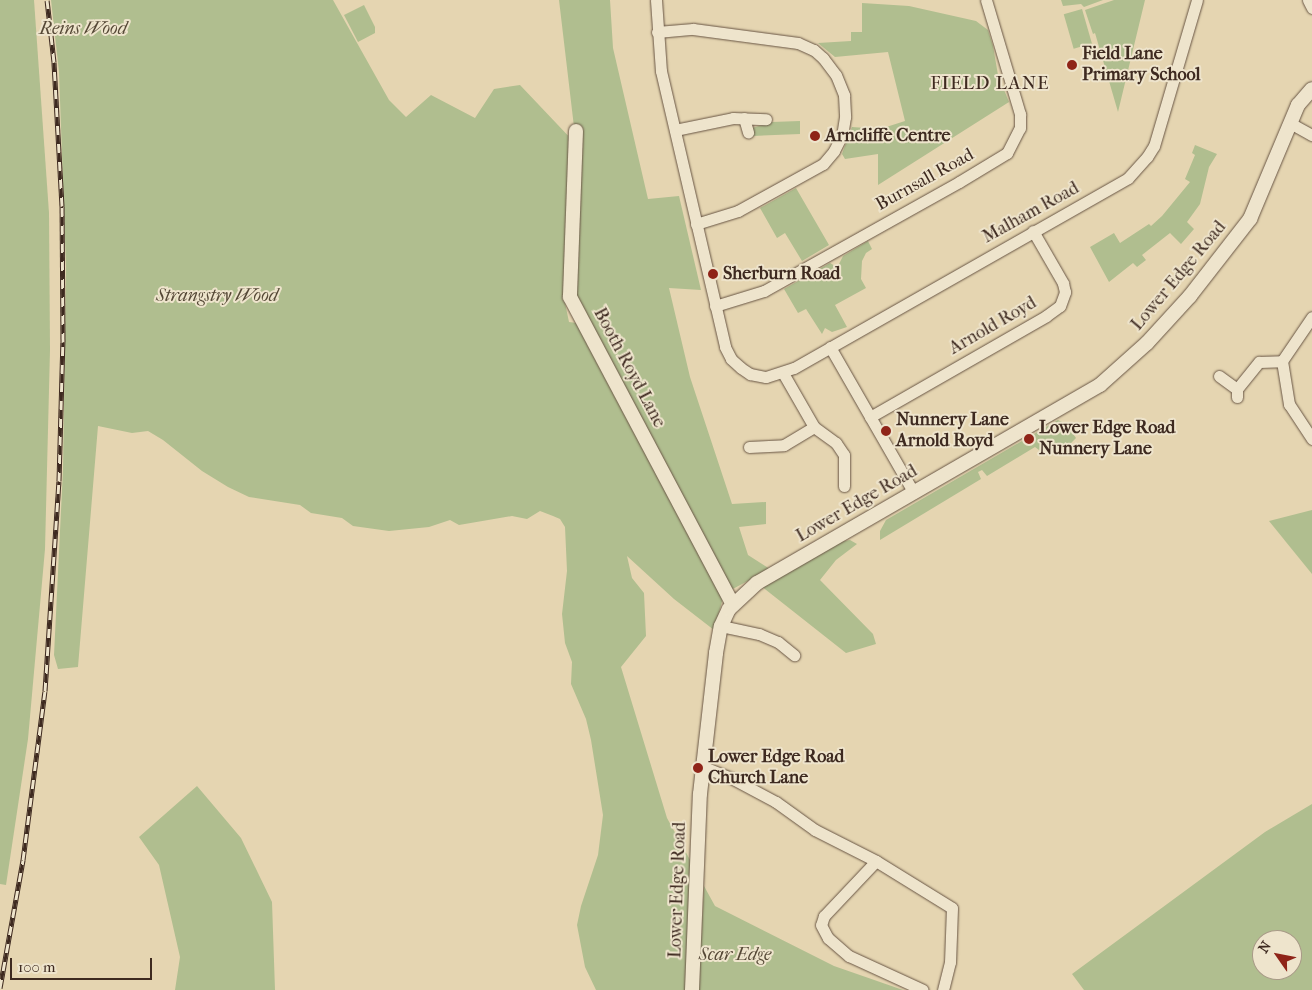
<!DOCTYPE html>
<html>
<head>
<meta charset="utf-8">
<style>
	body { margin:0 }
	#map { position:relative; width:1312px; height:990px; overflow:hidden; background:#e5d5b1; font-family:"IM FELL French Canon",serif }
	div>[style] { position:absolute }
	[style*='--x'] { left:calc(var(--x)*1px); top:calc(var(--y)*1px); width:calc(var(--w)*1px); rotate:calc(var(--a)*1deg) }
	.green>* { inset:0; background:#b0be8f; transform-origin:0 0 }
	.roads { filter:drop-shadow(0 0 1px #685544) drop-shadow(0 0 1px #685544) }
	.minor>* { height:11px; margin:-5.5px; padding:0 5.5px; transform-origin:5.5px; border-radius:5.5px; background:#eee4cc }
	.tertiary>* { height:14px; margin:-7px; padding:0 7px; transform-origin:7px; border-radius:7px; background:#eee4cc }
	.rail>* { height:5px; margin-top:-2.5px; transform-origin:0; background:repeating-linear-gradient(90deg,#eee4cc 0 9px,#3e2a20 0 18px); box-sizing:border-box; border-block:1px solid #3e2a20 }
	.dots>* { width:14px; height:14px; translate:-50% -50%; box-sizing:border-box; border:2px solid #eee4cc; border-radius:50% }
	span { translate:-50% -50%; white-space:nowrap; text-align:center; line-height:1.15; -webkit-text-stroke:4px #eee4cc; paint-order:stroke }
	.park-label { font-size:18px; color:#554836; font-style:italic }
	.poi-label { font-size:18px; color:#3e2a20; font-weight:700 }
	.left { translate:0 -50%; text-align:left }
	.street-label { font-size:18px; color:#3e2a20 }
	.neighbourhood-label { font-size:19px; color:#3e2a20; letter-spacing:1px }
	.north { position:absolute; left:1252px; top:930px; width:50px; height:50px; box-sizing:border-box; background:#eee4cc; border:1px solid #a89a87; border-radius:50%; rotate:303deg; font-size:14px; font-weight:700; line-height:20px; text-align:center; color:#3e2a20 }
	.north::after { content:''; display:block; margin:auto; width:18px; height:22px; background:#8f2418; clip-path:polygon(50% 0,100% 100%,50% 72%,0 100%) }
	.scale { position:absolute; left:10px; top:958px; width:142px; height:22px; box-sizing:border-box; border:2px solid #3e2a20; border-top:0; padding-left:6px; font-size:15px; line-height:18px; white-space:nowrap; color:#3e2a20; -webkit-text-stroke:4px #eee4cc; paint-order:stroke }
</style>
</head>
<body>
<div id="map">
	<div class="green">
		<div style="clip-path:polygon(0 0,34px 0,49px 213px,50px 350px,45px 549px,28px 739px,6px 885px,0 884px)"></div>
		<div style="clip-path:polygon(51px 0,333px 0,389px 100px,406px 117px,431px 95px,475px 118px,494px 89px,520px 85px,575px 143px,566px 216px,564px 298px,569px 322px,584px 324px,584px 311px,575px 292px,575px 234px,581px 145px,574px 127px,559px 0,610px 0,613px 48px,648px 199px,679px 196px,701px 290px,669px 288px,690px 377px,732px 504px,766px 502px,766px 524px,739px 527px,748px 555px,770px 569px,729px 591px,676px 488px,664px 468px,662px 470px,666px 479px,665px 482px,723px 598px,714px 630px,674px 599px,627px 556px,632px 578px,644px 593px,646px 636px,621px 667px,667px 818px,694px 867px,686px 990px,596px 990px,585px 967px,577px 925px,581px 906px,598px 855px,603px 815px,591px 740px,586px 719px,571px 684px,572px 662px,565px 643px,562px 614px,567px 571px,565px 527px,560px 519px,553px 516px,540px 511px,527px 519px,512px 516px,459px 525px,450px 520px,429px 527px,389px 531px,353px 526px,342px 518px,311px 513px,300px 505px,249px 497px,228px 487px,202px 471px,163px 440px,148px 431px,132px 433px,98px 426px,78px 667px,58px 669px,54px 655px,63px 469px,66px 267px,59px 72px)"></div>
		<div style="clip-path:polygon(1061px 0,1103px 0,1084px 7px,1081px 4px,1063px 6px)"></div>
		<div style="clip-path:polygon(1114px 0,1145px 0,1118px 112px,1095px 33px,1093px 34px,1085px 10px)"></div>
		<div style="clip-path:polygon(862px 3px,909px 6px,976px 21px,988px 30px,993px 46px,998px 75px,1009px 102px,878px 185px,878px 154px,845px 159px,842px 154px,852px 127px,880px 129px,905px 121px,888px 52px,835px 57px,818px 43px,851px 41px,851px 32px,862px 32px)"></div>
		<div style="clip-path:polygon(364px 5px,375px 27px,375px 33px,358px 42px,344px 15px)"></div>
		<div style="left:1082px;top:9px;width:36px;height:19px;rotate:74deg"></div>
		<div style="clip-path:polygon(800px 121px,800px 134px,753px 136px,751px 134px,752px 128px,772px 122px)"></div>
		<div style="clip-path:polygon(1195px 145px,1217px 154px,1209px 167px,1200px 204px,1187px 222px,1194px 229px,1181px 244px,1170px 233px,1142px 255px,1146px 260px,1137px 267px,1133px 263px,1109px 282px,1090px 247px,1114px 233px,1120px 243px,1149px 224px,1151px 226px,1162px 216px,1190px 182px,1185px 179px,1195px 155px,1192px 153px)"></div>
		<div style="clip-path:polygon(796px 188px,829px 245px,802px 261px,785px 233px,777px 238px,760px 208px)"></div>
		<div style="clip-path:polygon(868px 241px,872px 249px,866px 253px,862px 261px,861px 279px,866px 288px,835px 305px,847px 327px,832px 332px,825px 328px,822px 334px,806px 309px,798px 313px,784px 289px,830px 263px,835px 266px,839px 264px,843px 256px)"></div>
		<div style="clip-path:polygon(1058px 420px,1066px 424px,1076px 438px,1064px 450px,1043px 453px,1035px 447px,987px 476px,982px 470px,978px 472px,981px 479px,880px 540px,880px 531px,886px 520px)"></div>
		<div style="clip-path:polygon(1312px 510px,1312px 574px,1269px 521px)"></div>
		<div style="clip-path:polygon(850px 540px,857px 544px,836px 560px,820px 580px,873px 634px,876px 644px,846px 653px,761px 586px,796px 568px,838px 542px)"></div>
		<div style="clip-path:polygon(197px 786px,241px 838px,272px 902px,275px 990px,175px 990px,180px 957px,159px 865px,139px 837px)"></div>
		<div style="clip-path:polygon(evenodd,1312px 804px,1312px 990px,1084px 990px,1072px 974px,1265px 832px,1312px 804px,1262px 940px,1292px 940px,1292px 970px,1262px 970px,1262px 940px)"></div>
		<div style="clip-path:polygon(704px 886px,715px 906px,834px 966px,903px 990px,698px 990px)"></div>
	</div>
	<div class="roads">
		<div class="minor">
			<div style="--x:656;--y:0;--w:71;--a:86"></div>
			<div style="--x:661;--y:71;--w:283;--a:76.9"></div>
			<div style="--x:725;--y:347;--w:13;--a:63"></div>
			<div style="--x:731;--y:359;--w:13;--a:42"></div>
			<div style="--x:741;--y:368;--w:11;--a:34"></div>
			<div style="--x:750;--y:374;--w:16;--a:11"></div>
			<div style="--x:766;--y:377;--w:29;--a:-18"></div>
			<div style="--x:794;--y:368;--w:384;--a:-29.6"></div>
			<div style="--x:1128;--y:178;--w:28;--a:-48"></div>
			<div style="--x:1147;--y:157;--w:13;--a:-58"></div>
			<div style="--x:1154;--y:146;--w:152;--a:-73.6"></div>
			<div style="--x:1308;--y:0;--w:9;--a:63"></div>
			<div style="--x:657;--y:32;--w:36;--a:-5"></div>
			<div style="--x:693;--y:29;--w:106;--a:7.6"></div>
			<div style="--x:798;--y:43;--w:17;--a:24"></div>
			<div style="--x:814;--y:50;--w:12;--a:42"></div>
			<div style="--x:823;--y:58;--w:21;--a:53"></div>
			<div style="--x:836;--y:75;--w:22;--a:68"></div>
			<div style="--x:844;--y:95;--w:22;--a:87"></div>
			<div style="--x:845;--y:117;--w:18;--a:99"></div>
			<div style="--x:842;--y:135;--w:18;--a:117"></div>
			<div style="--x:834;--y:151;--w:17;--a:130"></div>
			<div style="--x:823;--y:164;--w:97;--a:151.1"></div>
			<div style="--x:738;--y:211;--w:44;--a:162.8"></div>
			<div style="--x:744;--y:118;--w:15;--a:74"></div>
			<div style="--x:1290;--y:123;--w:25;--a:29"></div>
			<div style="--x:675;--y:130;--w:59;--a:-11.7"></div>
			<div style="--x:733;--y:118;--w:33;--a:2"></div>
			<div style="--x:715;--y:306;--w:51;--a:-17"></div>
			<div style="--x:764;--y:291;--w:223;--a:-29.2"></div>
			<div style="--x:959;--y:182;--w:56;--a:-31.1"></div>
			<div style="--x:1007;--y:153;--w:28;--a:-63"></div>
			<div style="--x:1020;--y:128;--w:14;--a:-90"></div>
			<div style="--x:1020;--y:114;--w:119;--a:-106.6"></div>
			<div style="--x:830;--y:347;--w:168;--a:60.1"></div>
			<div style="--x:1282;--y:361;--w:44;--a:80.8"></div>
			<div style="--x:1289;--y:404;--w:42;--a:56.7"></div>
			<div style="--x:1282;--y:361;--w:53;--a:-55.7"></div>
			<div style="--x:783;--y:373;--w:62;--a:60.1"></div>
			<div style="--x:814;--y:427;--w:27;--a:36"></div>
			<div style="--x:836;--y:443;--w:14;--a:56"></div>
			<div style="--x:844;--y:455;--w:31;--a:90"></div>
			<div style="--x:1219;--y:376;--w:22;--a:36"></div>
			<div style="--x:1237;--y:389;--w:8;--a:90"></div>
			<div style="--x:1237;--y:389;--w:35;--a:-51"></div>
			<div style="--x:1259;--y:362;--w:23;--a:-2"></div>
			<div style="--x:870;--y:417;--w:203;--a:-29.8"></div>
			<div style="--x:1046;--y:316;--w:17;--a:-36"></div>
			<div style="--x:1060;--y:306;--w:15;--a:-70"></div>
			<div style="--x:1065;--y:292;--w:9;--a:-103"></div>
			<div style="--x:1063;--y:283;--w:60;--a:-120"></div>
			<div style="--x:749;--y:447;--w:35;--a:-3"></div>
			<div style="--x:784;--y:445;--w:35;--a:-31"></div>
			<div style="--x:721;--y:626;--w:39;--a:12"></div>
			<div style="--x:759;--y:634;--w:21;--a:23"></div>
			<div style="--x:778;--y:642;--w:21;--a:39"></div>
			<div style="--x:704;--y:767;--w:29;--a:22"></div>
			<div style="--x:731;--y:778;--w:51;--a:28.1"></div>
			<div style="--x:776;--y:802;--w:48;--a:35.7"></div>
			<div style="--x:815;--y:830;--w:68;--a:26.9"></div>
			<div style="--x:876;--y:861;--w:89;--a:31.7"></div>
			<div style="--x:952;--y:908;--w:54;--a:92.1"></div>
			<div style="--x:950;--y:962;--w:29;--a:104"></div>
			<div style="--x:876;--y:861;--w:76;--a:133.4"></div>
			<div style="--x:824;--y:916;--w:9;--a:108"></div>
			<div style="--x:821;--y:925;--w:15;--a:62"></div>
			<div style="--x:828;--y:938;--w:28;--a:41"></div>
			<div style="--x:849;--y:956;--w:81;--a:24.7"></div>
		</div>
		<div class="tertiary">
			<div style="--x:576;--y:131;--w:166;--a:92.1"></div>
			<div style="--x:570;--y:297;--w:346;--a:62.1"></div>
			<div style="--x:692;--y:990;--w:196;--a:-87.7"></div>
			<div style="--x:700;--y:794;--w:142;--a:-83.5"></div>
			<div style="--x:716;--y:653;--w:27;--a:-80"></div>
			<div style="--x:721;--y:626;--w:19;--a:-65"></div>
			<div style="--x:729;--y:609;--w:38;--a:-43"></div>
			<div style="--x:757;--y:583;--w:396;--a:-30"></div>
			<div style="--x:1100;--y:385;--w:63;--a:-41.8"></div>
			<div style="--x:1147;--y:343;--w:64;--a:-47.5"></div>
			<div style="--x:1190;--y:296;--w:98;--a:-52.1"></div>
			<div style="--x:1250;--y:219;--w:124;--a:-67.2"></div>
			<div style="--x:1298;--y:105;--w:21;--a:-49"></div>
		</div>
	</div>
	<div class="rail">
		<div style="--x:0;--y:988;--w:130;--a:-79.8"></div>
		<div style="--x:23;--y:860;--w:170;--a:-82.6"></div>
		<div style="--x:45;--y:691;--w:210;--a:-86.2"></div>
		<div style="--x:59;--y:481;--w:139;--a:-88.4"></div>
		<div style="--x:63;--y:342;--w:136;--a:-90.4"></div>
		<div style="--x:62;--y:206;--w:144;--a:-93.2"></div>
		<div style="--x:54;--y:62;--w:62;--a:-96.4"></div>
	</div>
	<div class="dots">
		<div style="left:1072px;top:65px;background:#8f2418"></div>
		<div style="left:815px;top:136px;background:#8f2418"></div>
		<div style="left:713px;top:274px;background:#8f2418"></div>
		<div style="left:886px;top:431px;background:#8f2418"></div>
		<div style="left:1029px;top:439px;background:#8f2418"></div>
		<div style="left:698px;top:768px;background:#8f2418"></div>
	</div>
	<div class="park-label">
		<span style="left:83px;top:29px">Reins Wood</span>
		<span style="left:217px;top:296px">Strangstry Wood</span>
		<span style="left:735px;top:955px">Scar Edge</span>
	</div>
	<div class="poi-label">
		<span class="left" style="left:1082px;top:65px">Field Lane<br>Primary School</span>
		<span class="left" style="left:825px;top:136px">Arncliffe Centre</span>
		<span class="left" style="left:723px;top:274px">Sherburn Road</span>
		<span class="left" style="left:896px;top:431px">Nunnery Lane<br>Arnold Royd</span>
		<span class="left" style="left:1039px;top:439px">Lower Edge Road<br>Nunnery Lane</span>
		<span class="left" style="left:708px;top:768px">Lower Edge Road<br>Church Lane</span>
	</div>
	<div class="street-label">
		<span style="left:925px;top:180px;rotate:-29deg">Burnsall Road</span>
		<span style="left:1031px;top:213px;rotate:-29deg">Malham Road</span>
		<span style="left:1179px;top:276px;rotate:-50deg">Lower Edge Road</span>
		<span style="left:993px;top:326px;rotate:-30deg">Arnold Royd</span>
		<span style="left:629px;top:368px;rotate:62deg">Booth Royd Lane</span>
		<span style="left:857px;top:504px;rotate:-30deg">Lower Edge Road</span>
		<span style="left:678px;top:890px;rotate:-88deg">Lower Edge Road</span>
	</div>
	<div class="neighbourhood-label">
		<span style="left:990px;top:84px">FIELD LANE</span>
	</div>
	<div class="north">N</div>
	<div class="scale">100 m</div>
</div>
</body>
</html>
